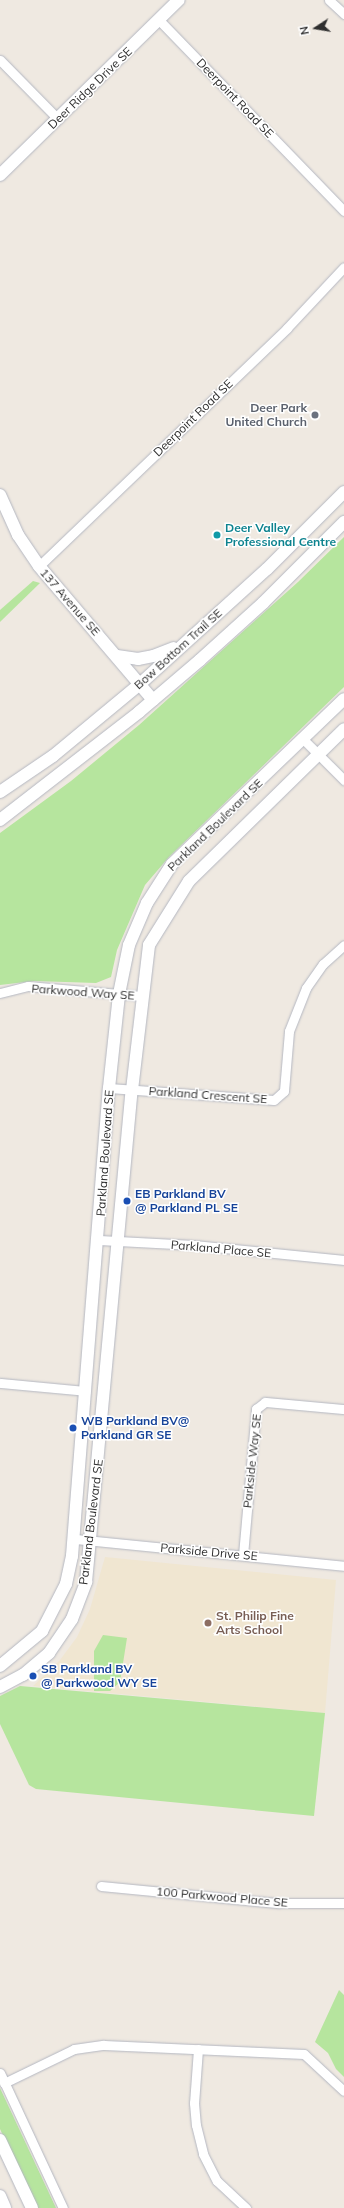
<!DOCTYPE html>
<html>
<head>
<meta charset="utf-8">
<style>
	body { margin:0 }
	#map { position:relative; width:344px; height:2208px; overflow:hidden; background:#efe9e1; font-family:Mulish,sans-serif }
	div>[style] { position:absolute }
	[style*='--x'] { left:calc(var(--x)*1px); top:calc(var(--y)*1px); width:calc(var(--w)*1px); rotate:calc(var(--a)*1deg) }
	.education>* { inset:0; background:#f0e6d1 }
	.green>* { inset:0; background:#b6e59e }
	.roads { filter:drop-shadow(0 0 1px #b4b7c1) drop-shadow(0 0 1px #b4b7c1) }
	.street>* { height:9px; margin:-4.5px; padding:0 4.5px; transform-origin:4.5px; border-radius:4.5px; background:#fff }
	.secondary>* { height:12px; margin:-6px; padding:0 6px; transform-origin:6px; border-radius:6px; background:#fff }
	.dots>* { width:11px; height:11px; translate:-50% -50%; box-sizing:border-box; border:2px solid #fff; border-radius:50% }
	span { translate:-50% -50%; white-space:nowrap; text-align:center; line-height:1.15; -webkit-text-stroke:3px #fff; paint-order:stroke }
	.street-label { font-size:12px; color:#2e2e2e }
	.worship-label { font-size:12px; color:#5b616d; font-weight:700 }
	.right { translate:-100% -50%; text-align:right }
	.culture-label { font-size:12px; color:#0d838f; font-weight:700 }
	.left { translate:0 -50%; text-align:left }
	.transit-label { font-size:12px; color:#164399; font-weight:700 }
	.education-label { font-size:12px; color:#785e54; font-weight:700 }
	.north { position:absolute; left:296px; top:8px; width:40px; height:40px; -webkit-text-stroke:3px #fff; paint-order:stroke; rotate:258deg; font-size:11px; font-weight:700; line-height:16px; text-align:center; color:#2e2e2e }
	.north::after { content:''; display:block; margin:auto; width:14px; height:18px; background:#2e2e2e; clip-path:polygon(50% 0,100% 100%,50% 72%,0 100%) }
</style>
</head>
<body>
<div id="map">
	<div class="education">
		<div style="clip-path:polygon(105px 1557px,336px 1580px,325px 1713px,33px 1686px,60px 1660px,77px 1637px,90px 1609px)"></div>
	</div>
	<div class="green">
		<div style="clip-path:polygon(344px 537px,344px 687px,169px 857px,145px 885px,117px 950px,111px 977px,96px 983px,34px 981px,0 985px,0 833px,71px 781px,139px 725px,298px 582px)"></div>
		<div style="clip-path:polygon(33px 581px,40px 583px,0 622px,0 610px)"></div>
		<div style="clip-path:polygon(103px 1635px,127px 1638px,120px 1682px,110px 1691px,94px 1691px,94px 1651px)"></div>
		<div style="clip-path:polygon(20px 1686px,325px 1713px,314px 1816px,36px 1789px,29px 1785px,0 1724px,0 1696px)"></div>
		<div style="clip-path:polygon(339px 1990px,344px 1995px,344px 2077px,336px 2069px,328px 2053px,315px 2042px)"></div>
		<div style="clip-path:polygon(0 2088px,56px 2208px,37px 2208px,0 2129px)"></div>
	</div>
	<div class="roads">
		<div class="street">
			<div style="--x:329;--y:0;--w:21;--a:43"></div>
			<div style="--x:159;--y:20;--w:266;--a:45.9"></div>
			<div style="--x:0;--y:60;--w:83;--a:45.5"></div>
			<div style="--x:39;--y:566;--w:344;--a:-43.8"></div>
			<div style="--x:287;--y:328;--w:83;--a:-46.9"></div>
			<div style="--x:304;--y:740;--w:57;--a:45"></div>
			<div style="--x:0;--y:993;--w:29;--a:-14"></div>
			<div style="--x:28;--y:986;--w:114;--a:5"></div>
			<div style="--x:109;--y:1088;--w:165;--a:4.2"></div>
			<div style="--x:274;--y:1100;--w:13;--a:-42"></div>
			<div style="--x:284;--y:1091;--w:60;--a:-85.2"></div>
			<div style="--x:289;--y:1031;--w:46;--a:-68.4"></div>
			<div style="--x:306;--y:988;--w:29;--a:-55"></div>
			<div style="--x:323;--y:964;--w:28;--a:-42"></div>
			<div style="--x:99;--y:1240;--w:95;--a:3"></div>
			<div style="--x:194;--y:1245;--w:151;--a:5.7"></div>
			<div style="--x:0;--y:1383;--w:86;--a:5.3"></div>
			<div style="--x:75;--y:1539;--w:270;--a:5.7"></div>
			<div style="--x:243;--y:1555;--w:147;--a:-84.9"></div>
			<div style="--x:256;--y:1409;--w:11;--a:-38"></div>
			<div style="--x:265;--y:1402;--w:79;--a:5.1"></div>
			<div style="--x:101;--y:1886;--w:179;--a:5.5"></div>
			<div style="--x:279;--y:1903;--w:65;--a:0"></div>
			<div style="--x:198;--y:2049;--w:54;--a:94.2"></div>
			<div style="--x:194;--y:2103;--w:22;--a:85"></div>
			<div style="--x:196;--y:2125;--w:30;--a:76"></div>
			<div style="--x:203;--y:2154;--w:30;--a:63"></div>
			<div style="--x:217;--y:2181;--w:40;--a:43"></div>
			<div style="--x:0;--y:2073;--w:149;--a:65"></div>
			<div style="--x:4;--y:2083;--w:78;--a:-25.9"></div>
			<div style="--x:74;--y:2049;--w:30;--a:-8"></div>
			<div style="--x:104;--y:2045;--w:200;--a:2.6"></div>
			<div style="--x:304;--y:2054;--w:54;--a:42.8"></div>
		</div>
		<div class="secondary">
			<div style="--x:0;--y:175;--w:250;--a:-44.4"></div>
			<div style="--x:0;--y:495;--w:44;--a:65.8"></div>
			<div style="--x:18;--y:535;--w:37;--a:56"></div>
			<div style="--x:39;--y:566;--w:176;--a:49.6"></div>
			<div style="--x:117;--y:656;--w:21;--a:8"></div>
			<div style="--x:138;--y:659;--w:15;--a:-11"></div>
			<div style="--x:153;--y:656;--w:22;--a:-21"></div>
			<div style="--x:0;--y:792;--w:64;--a:-34.2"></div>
			<div style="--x:53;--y:756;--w:113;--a:-39.6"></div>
			<div style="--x:140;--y:684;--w:171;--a:-42.2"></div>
			<div style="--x:267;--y:569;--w:109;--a:-45"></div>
			<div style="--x:0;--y:820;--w:176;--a:-37.8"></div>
			<div style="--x:139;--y:712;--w:80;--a:-40.4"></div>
			<div style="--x:200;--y:660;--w:85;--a:-42.1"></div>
			<div style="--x:263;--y:603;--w:115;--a:-45"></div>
			<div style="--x:0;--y:1666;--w:55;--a:-39.8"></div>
			<div style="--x:42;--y:1631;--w:53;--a:-62.9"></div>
			<div style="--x:66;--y:1584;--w:29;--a:-78"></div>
			<div style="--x:72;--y:1556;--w:469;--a:-85.5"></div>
			<div style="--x:109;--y:1088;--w:95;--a:-83.9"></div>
			<div style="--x:119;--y:994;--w:50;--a:-78.5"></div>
			<div style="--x:129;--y:945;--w:46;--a:-66.8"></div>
			<div style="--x:147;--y:903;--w:46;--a:-57.3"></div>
			<div style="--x:172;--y:864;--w:238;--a:-43.8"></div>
			<div style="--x:0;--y:1687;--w:26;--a:-28"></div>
			<div style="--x:23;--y:1675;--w:34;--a:-40"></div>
			<div style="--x:49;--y:1653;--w:41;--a:-55.9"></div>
			<div style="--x:72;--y:1619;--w:40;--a:-69"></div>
			<div style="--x:86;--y:1582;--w:494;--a:-84.7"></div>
			<div style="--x:132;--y:1090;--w:146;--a:-83.3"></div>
			<div style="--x:149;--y:945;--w:75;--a:-58"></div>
			<div style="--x:189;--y:881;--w:217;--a:-44.4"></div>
			<div style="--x:0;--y:2140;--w:75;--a:64.8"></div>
			<div style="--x:0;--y:2196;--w:13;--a:67"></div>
		</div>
	</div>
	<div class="dots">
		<div style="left:315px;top:415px;background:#6b7280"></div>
		<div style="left:217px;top:535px;background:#0f9aa8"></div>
		<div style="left:127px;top:1201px;background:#1a4fb4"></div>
		<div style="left:73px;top:1428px;background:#1a4fb4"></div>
		<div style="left:208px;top:1623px;background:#8d6e63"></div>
		<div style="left:33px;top:1676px;background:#1a4fb4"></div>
	</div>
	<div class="street-label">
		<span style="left:90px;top:88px;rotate:-44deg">Deer Ridge Drive SE</span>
		<span style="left:235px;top:98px;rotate:46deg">Deerpoint Road SE</span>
		<span style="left:193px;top:418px;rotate:-44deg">Deerpoint Road SE</span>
		<span style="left:70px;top:602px;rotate:49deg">137 Avenue SE</span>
		<span style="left:178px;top:649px;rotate:-42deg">Bow Bottom Trail SE</span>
		<span style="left:215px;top:825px;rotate:-44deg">Parkland Boulevard SE</span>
		<span style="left:83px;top:992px;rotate:4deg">Parkwood Way SE</span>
		<span style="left:208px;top:1095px;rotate:4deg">Parkland Crescent SE</span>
		<span style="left:105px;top:1153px;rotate:-86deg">Parkland Boulevard SE</span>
		<span style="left:221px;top:1249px;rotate:5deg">Parkland Place SE</span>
		<span style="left:252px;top:1461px;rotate:-84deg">Parkside Way SE</span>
		<span style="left:91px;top:1522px;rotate:-83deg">Parkland Boulevard SE</span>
		<span style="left:209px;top:1552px;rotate:5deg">Parkside Drive SE</span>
		<span style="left:222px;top:1897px;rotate:5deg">100 Parkwood Place SE</span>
	</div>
	<div class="worship-label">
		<span class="right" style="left:307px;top:415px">Deer Park<br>United Church</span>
	</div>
	<div class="culture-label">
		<span class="left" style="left:225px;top:535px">Deer Valley<br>Professional Centre</span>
	</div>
	<div class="transit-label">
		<span class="left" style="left:135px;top:1201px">EB Parkland BV<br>@ Parkland PL SE</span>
		<span class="left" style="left:81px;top:1428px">WB Parkland BV@<br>Parkland GR SE</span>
		<span class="left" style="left:41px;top:1676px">SB Parkland BV<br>@ Parkwood WY SE</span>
	</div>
	<div class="education-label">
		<span class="left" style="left:216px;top:1623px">St. Philip Fine<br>Arts School</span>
	</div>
	<div class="north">N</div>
</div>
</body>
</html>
